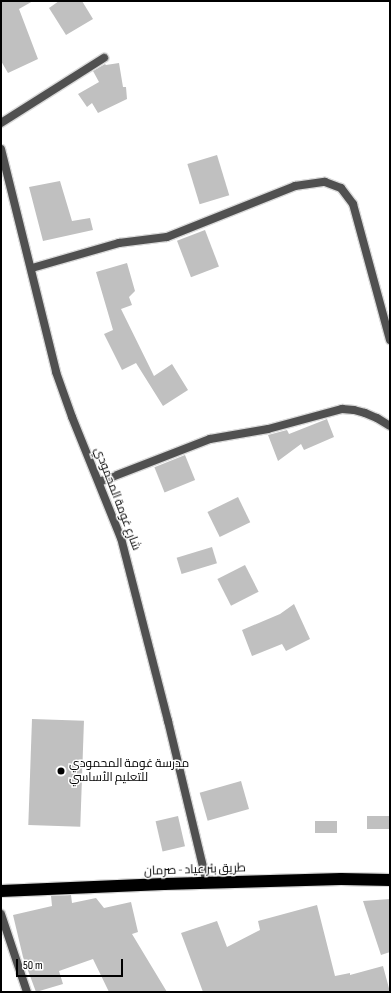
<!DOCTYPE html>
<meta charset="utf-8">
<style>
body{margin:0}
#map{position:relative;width:391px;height:993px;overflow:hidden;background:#fff;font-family:"Sofia Sans Condensed",Cairo,sans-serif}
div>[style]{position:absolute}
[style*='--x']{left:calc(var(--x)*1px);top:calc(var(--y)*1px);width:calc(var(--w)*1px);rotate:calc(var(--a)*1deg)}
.building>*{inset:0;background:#c0c0c0;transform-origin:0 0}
.roads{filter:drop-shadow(1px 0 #dbdbdb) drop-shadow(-1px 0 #dbdbdb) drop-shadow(0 1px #dbdbdb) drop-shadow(0 -1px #dbdbdb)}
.street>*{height:8px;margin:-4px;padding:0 4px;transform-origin:4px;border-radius:4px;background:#505050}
.highway>*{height:12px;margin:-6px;padding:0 6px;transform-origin:6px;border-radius:6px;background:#000}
.dots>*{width:11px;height:11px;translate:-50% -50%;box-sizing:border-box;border:2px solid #fff;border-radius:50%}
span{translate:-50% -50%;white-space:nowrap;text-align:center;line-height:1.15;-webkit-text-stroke:3px #fff;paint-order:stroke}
.street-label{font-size:12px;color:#000}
.poi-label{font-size:12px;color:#000}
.left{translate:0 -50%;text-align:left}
.frame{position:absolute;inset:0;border:2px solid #000;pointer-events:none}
.scale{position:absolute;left:16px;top:959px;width:107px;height:18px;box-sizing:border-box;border:2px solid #000;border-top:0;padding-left:5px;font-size:12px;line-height:14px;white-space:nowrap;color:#000;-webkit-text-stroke:3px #fff;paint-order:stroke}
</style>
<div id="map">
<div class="building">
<i style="clip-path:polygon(1px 1px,33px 1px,19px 9px,38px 59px,8px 73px,1px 61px)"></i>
<i style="clip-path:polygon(59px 1px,82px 1px,93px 19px,66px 35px,49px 8px)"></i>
<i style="clip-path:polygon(119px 63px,123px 87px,126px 87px,127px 99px,98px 113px,92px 103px,87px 107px,78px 94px,99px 82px,93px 71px,105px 64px,106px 65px)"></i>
<i style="left:217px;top:155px;width:42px;height:31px;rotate:73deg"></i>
<i style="clip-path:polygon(60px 181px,72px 221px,90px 218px,93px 230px,43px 241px,29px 187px)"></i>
<i style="left:205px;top:230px;width:39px;height:30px;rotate:69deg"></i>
<i style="clip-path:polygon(127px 263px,135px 291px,129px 297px,132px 305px,121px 309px,154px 376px,172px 364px,188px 390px,163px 406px,136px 363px,122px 370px,104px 334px,113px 330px,96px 272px)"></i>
<i style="clip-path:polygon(327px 419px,334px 437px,304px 450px,301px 444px,278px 461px,268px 435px,287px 430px,289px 434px)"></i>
<i style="left:185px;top:455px;width:27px;height:33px;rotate:68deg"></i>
<i style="left:238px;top:497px;width:28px;height:34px;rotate:64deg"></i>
<i style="left:212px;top:547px;width:17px;height:37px;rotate:73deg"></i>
<i style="left:245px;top:565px;width:30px;height:31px;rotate:63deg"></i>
<i style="clip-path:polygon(294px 604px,310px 639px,286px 651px,282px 644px,252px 656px,242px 630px,280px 614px)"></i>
<i style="left:32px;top:719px;width:52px;height:106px;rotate:2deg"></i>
<i style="left:241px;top:781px;width:29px;height:43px;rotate:74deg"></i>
<i style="left:178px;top:816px;width:31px;height:23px;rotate:77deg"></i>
<i style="left:390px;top:816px;width:13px;height:23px;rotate:90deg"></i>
<i style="left:315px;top:821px;width:22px;height:12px"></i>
<i style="clip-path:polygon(71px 895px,72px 903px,96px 898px,104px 908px,131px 902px,138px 932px,132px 934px,167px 992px,109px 992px,93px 959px,59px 971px,63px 984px,36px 992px,23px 957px,13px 915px,52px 906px,51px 896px)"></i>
<i style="clip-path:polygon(390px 899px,390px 952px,381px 955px,363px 901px)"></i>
<i style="clip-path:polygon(317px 905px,335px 976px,350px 973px,350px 975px,383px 966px,390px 992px,203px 992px,181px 933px,217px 921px,227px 947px,260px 930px,258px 921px)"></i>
</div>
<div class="roads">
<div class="street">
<i style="--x:1;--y:123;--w:122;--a:-32.3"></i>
<i style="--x:1;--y:149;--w:230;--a:76.1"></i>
<i style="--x:56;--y:372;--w:48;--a:70.4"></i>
<i style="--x:72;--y:417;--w:131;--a:68"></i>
<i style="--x:121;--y:538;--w:189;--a:75.6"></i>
<i style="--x:168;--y:721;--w:167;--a:76.5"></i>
<i style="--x:32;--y:268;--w:91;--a:-16"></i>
<i style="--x:119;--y:243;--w:48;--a:-7.1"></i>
<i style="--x:167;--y:237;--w:138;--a:-21.7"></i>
<i style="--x:295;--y:186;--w:30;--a:-8"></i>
<i style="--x:325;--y:182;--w:17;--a:21"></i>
<i style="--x:341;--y:188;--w:20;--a:53"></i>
<i style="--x:353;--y:204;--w:141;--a:74.8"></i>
<i style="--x:99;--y:482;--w:119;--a:-21.2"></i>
<i style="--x:210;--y:439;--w:59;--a:-9.8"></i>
<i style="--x:268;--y:429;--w:77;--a:-15.1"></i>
<i style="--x:342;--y:409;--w:12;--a:5"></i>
<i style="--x:354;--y:410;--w:11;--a:15"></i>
<i style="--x:365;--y:413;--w:13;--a:23"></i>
<i style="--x:377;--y:418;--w:15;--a:32"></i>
<i style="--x:1;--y:914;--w:82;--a:71.6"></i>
</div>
<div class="highway">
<i style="--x:1;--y:891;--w:163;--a:-2.5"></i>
<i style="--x:164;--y:884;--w:177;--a:-1.6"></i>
<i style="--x:341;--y:879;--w:49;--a:1.2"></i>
</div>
</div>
<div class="dots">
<i style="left:61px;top:771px;background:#000"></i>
</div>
<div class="street-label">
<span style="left:117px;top:499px;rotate:69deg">شارع غومة المحمودي</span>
<span style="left:195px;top:870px;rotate:-2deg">طريق بئر عياد - صرمان</span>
</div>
<div class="poi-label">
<span class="left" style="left:69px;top:771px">مدرسة غومة المحمودي<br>للتعليم الأساسي</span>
</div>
<div class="frame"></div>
<div class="scale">50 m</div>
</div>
